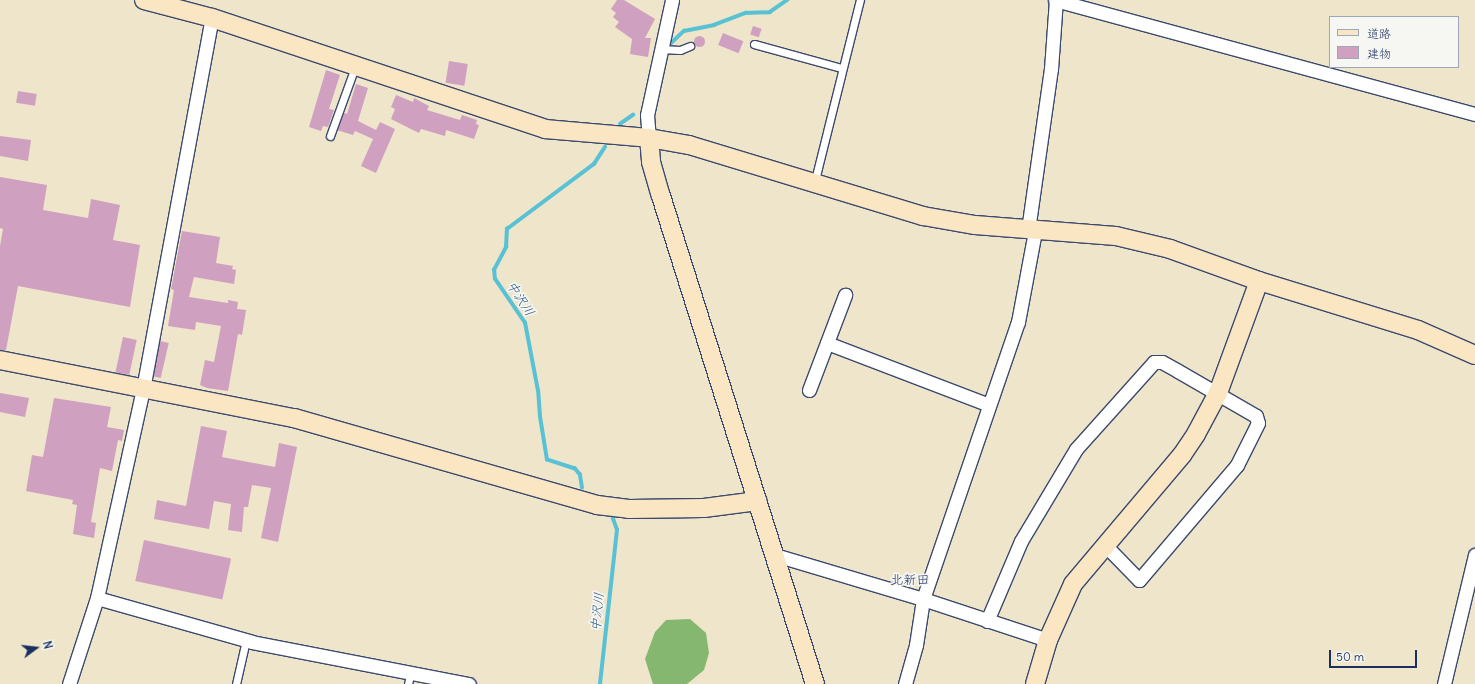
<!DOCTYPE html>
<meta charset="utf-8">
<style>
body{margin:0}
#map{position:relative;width:1475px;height:684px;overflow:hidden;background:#eee5cb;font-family:Delius,"Klee One",sans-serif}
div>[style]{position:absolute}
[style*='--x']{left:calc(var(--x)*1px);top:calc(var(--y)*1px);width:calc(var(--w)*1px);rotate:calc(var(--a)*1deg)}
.forest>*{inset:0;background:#86b770}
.stream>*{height:3.5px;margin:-1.75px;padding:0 1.75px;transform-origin:1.75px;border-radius:1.75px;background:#58c2d4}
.building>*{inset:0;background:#d0a0c0;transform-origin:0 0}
.round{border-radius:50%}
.roads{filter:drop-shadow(1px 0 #3b4a6e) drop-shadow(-1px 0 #3b4a6e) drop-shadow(0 1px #3b4a6e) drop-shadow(0 -1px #3b4a6e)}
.lane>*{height:7px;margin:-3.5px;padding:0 3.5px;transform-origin:3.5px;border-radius:3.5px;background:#fff}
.street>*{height:13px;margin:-6.5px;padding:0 6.5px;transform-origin:6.5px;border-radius:6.5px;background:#fff}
.secondary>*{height:18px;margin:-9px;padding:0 9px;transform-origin:9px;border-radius:9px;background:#fbe6c4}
span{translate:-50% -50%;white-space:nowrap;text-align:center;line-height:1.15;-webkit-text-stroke:3.5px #f6f6f2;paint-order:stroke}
.water-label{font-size:13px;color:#2d5b81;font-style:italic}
.neighbourhood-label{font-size:13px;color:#1b2f5e}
.legend{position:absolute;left:1329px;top:16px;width:130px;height:52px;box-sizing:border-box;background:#f6f6f2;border:1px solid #9ea6b7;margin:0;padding:5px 7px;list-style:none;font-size:12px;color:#1b2f5e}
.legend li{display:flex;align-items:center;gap:8px;height:20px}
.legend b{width:20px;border:1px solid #9ea6b7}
.north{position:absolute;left:16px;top:628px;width:40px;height:40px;-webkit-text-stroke:3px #f6f6f2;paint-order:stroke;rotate:75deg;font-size:11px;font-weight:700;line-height:16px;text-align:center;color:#1b2f5e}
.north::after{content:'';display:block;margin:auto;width:14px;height:18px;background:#1b2f5e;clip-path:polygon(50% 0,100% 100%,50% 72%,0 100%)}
.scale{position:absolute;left:1329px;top:650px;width:88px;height:18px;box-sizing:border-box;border:2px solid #1b2f5e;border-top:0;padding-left:5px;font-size:12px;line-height:14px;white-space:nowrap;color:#1b2f5e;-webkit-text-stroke:3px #f6f6f2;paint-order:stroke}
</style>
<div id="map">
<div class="forest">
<i style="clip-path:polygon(690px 619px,706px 633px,709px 653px,704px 670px,687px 684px,653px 684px,645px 659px,655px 632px,666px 620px)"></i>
</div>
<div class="stream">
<i style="--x:670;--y:44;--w:19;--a:-43"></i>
<i style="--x:684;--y:31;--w:31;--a:-11"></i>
<i style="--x:714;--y:25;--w:34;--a:-21"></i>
<i style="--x:746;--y:13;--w:24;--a:-2"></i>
<i style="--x:770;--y:12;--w:21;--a:-35"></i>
<i style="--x:620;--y:124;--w:16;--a:-35"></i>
<i style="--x:582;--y:488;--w:13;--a:-99"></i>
<i style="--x:580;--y:475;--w:8;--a:-130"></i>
<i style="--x:575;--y:469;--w:29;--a:-162"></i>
<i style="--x:547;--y:460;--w:44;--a:-99.2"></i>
<i style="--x:540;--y:417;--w:26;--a:-94"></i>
<i style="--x:538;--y:391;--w:69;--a:-100.8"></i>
<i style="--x:525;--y:323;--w:53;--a:-124.3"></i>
<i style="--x:495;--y:279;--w:9;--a:-96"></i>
<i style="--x:494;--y:270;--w:26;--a:-62"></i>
<i style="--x:506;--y:247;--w:18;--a:-87"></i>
<i style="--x:507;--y:229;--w:109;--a:-36.8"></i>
<i style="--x:594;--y:164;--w:20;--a:-57"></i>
<i style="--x:600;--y:684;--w:155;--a:-83.7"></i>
<i style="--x:617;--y:530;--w:12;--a:-110"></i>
</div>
<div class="building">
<i style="clip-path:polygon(617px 0,624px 0,655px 19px,645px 38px,651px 38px,648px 57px,630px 54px,632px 39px,615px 27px,619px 22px,613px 17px,616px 13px,611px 9px)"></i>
<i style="left:753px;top:26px;width:9px;height:9px;rotate:18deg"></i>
<i style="left:723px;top:33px;width:22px;height:13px;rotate:22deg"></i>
<i class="round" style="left:693.5px;top:35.5px;width:11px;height:11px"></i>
<i style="left:449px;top:61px;width:19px;height:22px;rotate:9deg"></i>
<i style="clip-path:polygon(326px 70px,340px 75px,329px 109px,334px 110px,328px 127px,323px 126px,321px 131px,309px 127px)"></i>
<i style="clip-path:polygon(356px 84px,368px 88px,358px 121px,376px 130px,380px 122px,395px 129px,376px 173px,361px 166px,373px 139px,355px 131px,353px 135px,337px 130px,344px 113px,347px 114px)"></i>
<i style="left:18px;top:91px;width:19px;height:12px;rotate:9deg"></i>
<i style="clip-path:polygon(396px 95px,413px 102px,414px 98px,429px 106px,427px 110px,460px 120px,462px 115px,477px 120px,476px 124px,479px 125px,474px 139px,446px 130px,445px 136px,421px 129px,419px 133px,391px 119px,395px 109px,391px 107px)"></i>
<i style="clip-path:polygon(0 136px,31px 140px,28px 161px,0 156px)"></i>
<i style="clip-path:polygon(0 177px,47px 185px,43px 210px,88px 218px,91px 199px,120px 205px,113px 240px,140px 245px,130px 307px,18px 286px,6px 350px,0 350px,0 246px,3px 229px,0 228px)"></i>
<i style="clip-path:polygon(182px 231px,220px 237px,216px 263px,233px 266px,232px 269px,236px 270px,234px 284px,194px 277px,189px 297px,228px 303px,228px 300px,238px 302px,237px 309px,246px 310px,242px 335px,238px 334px,228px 391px,207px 388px,200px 385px,205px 360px,214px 362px,221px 326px,196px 322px,195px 330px,168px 326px,174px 290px,171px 289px)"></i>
<i style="left:123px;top:337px;width:14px;height:36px;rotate:12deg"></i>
<i style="left:160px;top:341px;width:9px;height:36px;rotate:13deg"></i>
<i style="clip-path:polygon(0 393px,29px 398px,25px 417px,0 412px)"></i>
<i style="clip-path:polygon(54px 398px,111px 407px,107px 427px,124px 430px,122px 441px,118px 440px,112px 471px,100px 468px,91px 522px,96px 523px,94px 538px,73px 534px,77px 505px,72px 504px,73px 500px,26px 491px,32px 455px,43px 457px)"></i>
<i style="clip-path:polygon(201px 426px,227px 431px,222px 457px,275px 467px,279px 443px,297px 447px,278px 542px,261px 538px,271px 488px,252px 485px,248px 507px,244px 507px,242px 532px,228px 530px,231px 504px,214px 501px,209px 529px,154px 519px,157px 500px,186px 506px)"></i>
<i style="left:144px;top:540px;width:89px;height:42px;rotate:12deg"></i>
</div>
<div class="roads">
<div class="lane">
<i style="--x:754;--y:44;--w:91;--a:15.3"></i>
<i style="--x:661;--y:49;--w:19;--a:3"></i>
<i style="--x:680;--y:50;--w:11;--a:-22"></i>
<i style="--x:330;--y:136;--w:73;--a:-70.1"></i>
<i style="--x:814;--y:184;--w:190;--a:-76"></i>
<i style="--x:236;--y:684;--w:45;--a:-77.2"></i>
<i style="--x:408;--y:684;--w:13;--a:-77"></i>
</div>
<div class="street">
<i style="--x:1055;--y:0;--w:435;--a:15.2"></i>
<i style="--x:649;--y:138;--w:23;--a:-95"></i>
<i style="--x:647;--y:115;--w:118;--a:-77.7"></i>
<i style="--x:1028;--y:230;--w:163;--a:-81.9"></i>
<i style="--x:1051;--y:69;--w:69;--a:-85.9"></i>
<i style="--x:827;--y:343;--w:173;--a:20.9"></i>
<i style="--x:809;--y:390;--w:102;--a:-69.2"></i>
<i style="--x:775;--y:555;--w:154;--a:16.6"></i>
<i style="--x:923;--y:599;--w:132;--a:18.2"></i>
<i style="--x:97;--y:598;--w:161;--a:15.8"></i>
<i style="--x:252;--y:642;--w:221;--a:11"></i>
<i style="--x:987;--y:621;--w:87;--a:-67"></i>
<i style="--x:1021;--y:541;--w:107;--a:-59.1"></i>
<i style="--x:1076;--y:449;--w:117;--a:-48.1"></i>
<i style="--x:1154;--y:362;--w:8;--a:0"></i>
<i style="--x:1162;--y:362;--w:18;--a:29"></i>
<i style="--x:1178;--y:371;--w:90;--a:30"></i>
<i style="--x:1256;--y:416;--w:7;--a:74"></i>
<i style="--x:1258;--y:423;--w:47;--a:116.6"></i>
<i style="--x:1237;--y:465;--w:151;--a:130.4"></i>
<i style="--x:1139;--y:580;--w:49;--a:-134.2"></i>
<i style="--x:69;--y:684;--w:90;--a:-72"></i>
<i style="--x:97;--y:598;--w:214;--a:-77.6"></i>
<i style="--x:143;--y:389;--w:377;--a:-79.5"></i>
<i style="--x:905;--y:684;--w:41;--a:-74.2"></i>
<i style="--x:916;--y:645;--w:47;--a:-81.3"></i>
<i style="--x:923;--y:599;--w:293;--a:-71.1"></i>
<i style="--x:1018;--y:322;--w:93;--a:-79.4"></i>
<i style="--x:1444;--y:684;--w:133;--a:-76.5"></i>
</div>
<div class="secondary">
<i style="--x:144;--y:0;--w:70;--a:14.8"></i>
<i style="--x:212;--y:18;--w:351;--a:18.4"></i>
<i style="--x:545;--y:129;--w:104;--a:4.9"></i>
<i style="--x:649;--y:138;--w:41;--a:9.9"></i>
<i style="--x:689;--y:145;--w:245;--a:16.9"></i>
<i style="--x:923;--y:216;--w:53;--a:9.8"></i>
<i style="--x:975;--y:225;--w:141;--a:4.5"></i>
<i style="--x:1116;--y:236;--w:56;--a:13.5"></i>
<i style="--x:1170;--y:249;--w:95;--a:19.8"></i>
<i style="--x:1259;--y:281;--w:166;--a:17.1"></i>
<i style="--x:1418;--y:330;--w:62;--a:23.7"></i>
<i style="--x:649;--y:138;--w:24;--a:85"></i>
<i style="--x:651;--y:162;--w:35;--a:74"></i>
<i style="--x:661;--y:196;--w:512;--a:72.49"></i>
<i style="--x:0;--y:360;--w:300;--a:11.2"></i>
<i style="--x:294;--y:418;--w:315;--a:16"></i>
<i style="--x:597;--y:505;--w:32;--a:7"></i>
<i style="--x:629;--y:509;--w:75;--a:-0.8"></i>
<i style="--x:704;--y:508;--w:54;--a:-7.4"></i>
<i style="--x:1035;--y:684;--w:46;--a:-73.5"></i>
<i style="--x:1048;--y:640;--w:61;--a:-65.9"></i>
<i style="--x:1073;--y:584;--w:169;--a:-49.8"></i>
<i style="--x:1182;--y:455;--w:25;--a:-56"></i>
<i style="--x:1196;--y:434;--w:47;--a:-61.8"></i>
<i style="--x:1218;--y:393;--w:119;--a:-69.9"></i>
</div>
</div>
<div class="water-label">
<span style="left:520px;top:299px;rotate:57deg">中沢川</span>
<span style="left:598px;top:612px;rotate:-84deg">中沢川</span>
</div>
<div class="neighbourhood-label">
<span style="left:910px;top:580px">北新田</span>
</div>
<ul class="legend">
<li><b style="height:5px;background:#fbe6c4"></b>道路</li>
<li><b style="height:11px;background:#d0a0c0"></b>建物</li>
</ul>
<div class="north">N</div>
<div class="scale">50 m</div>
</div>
